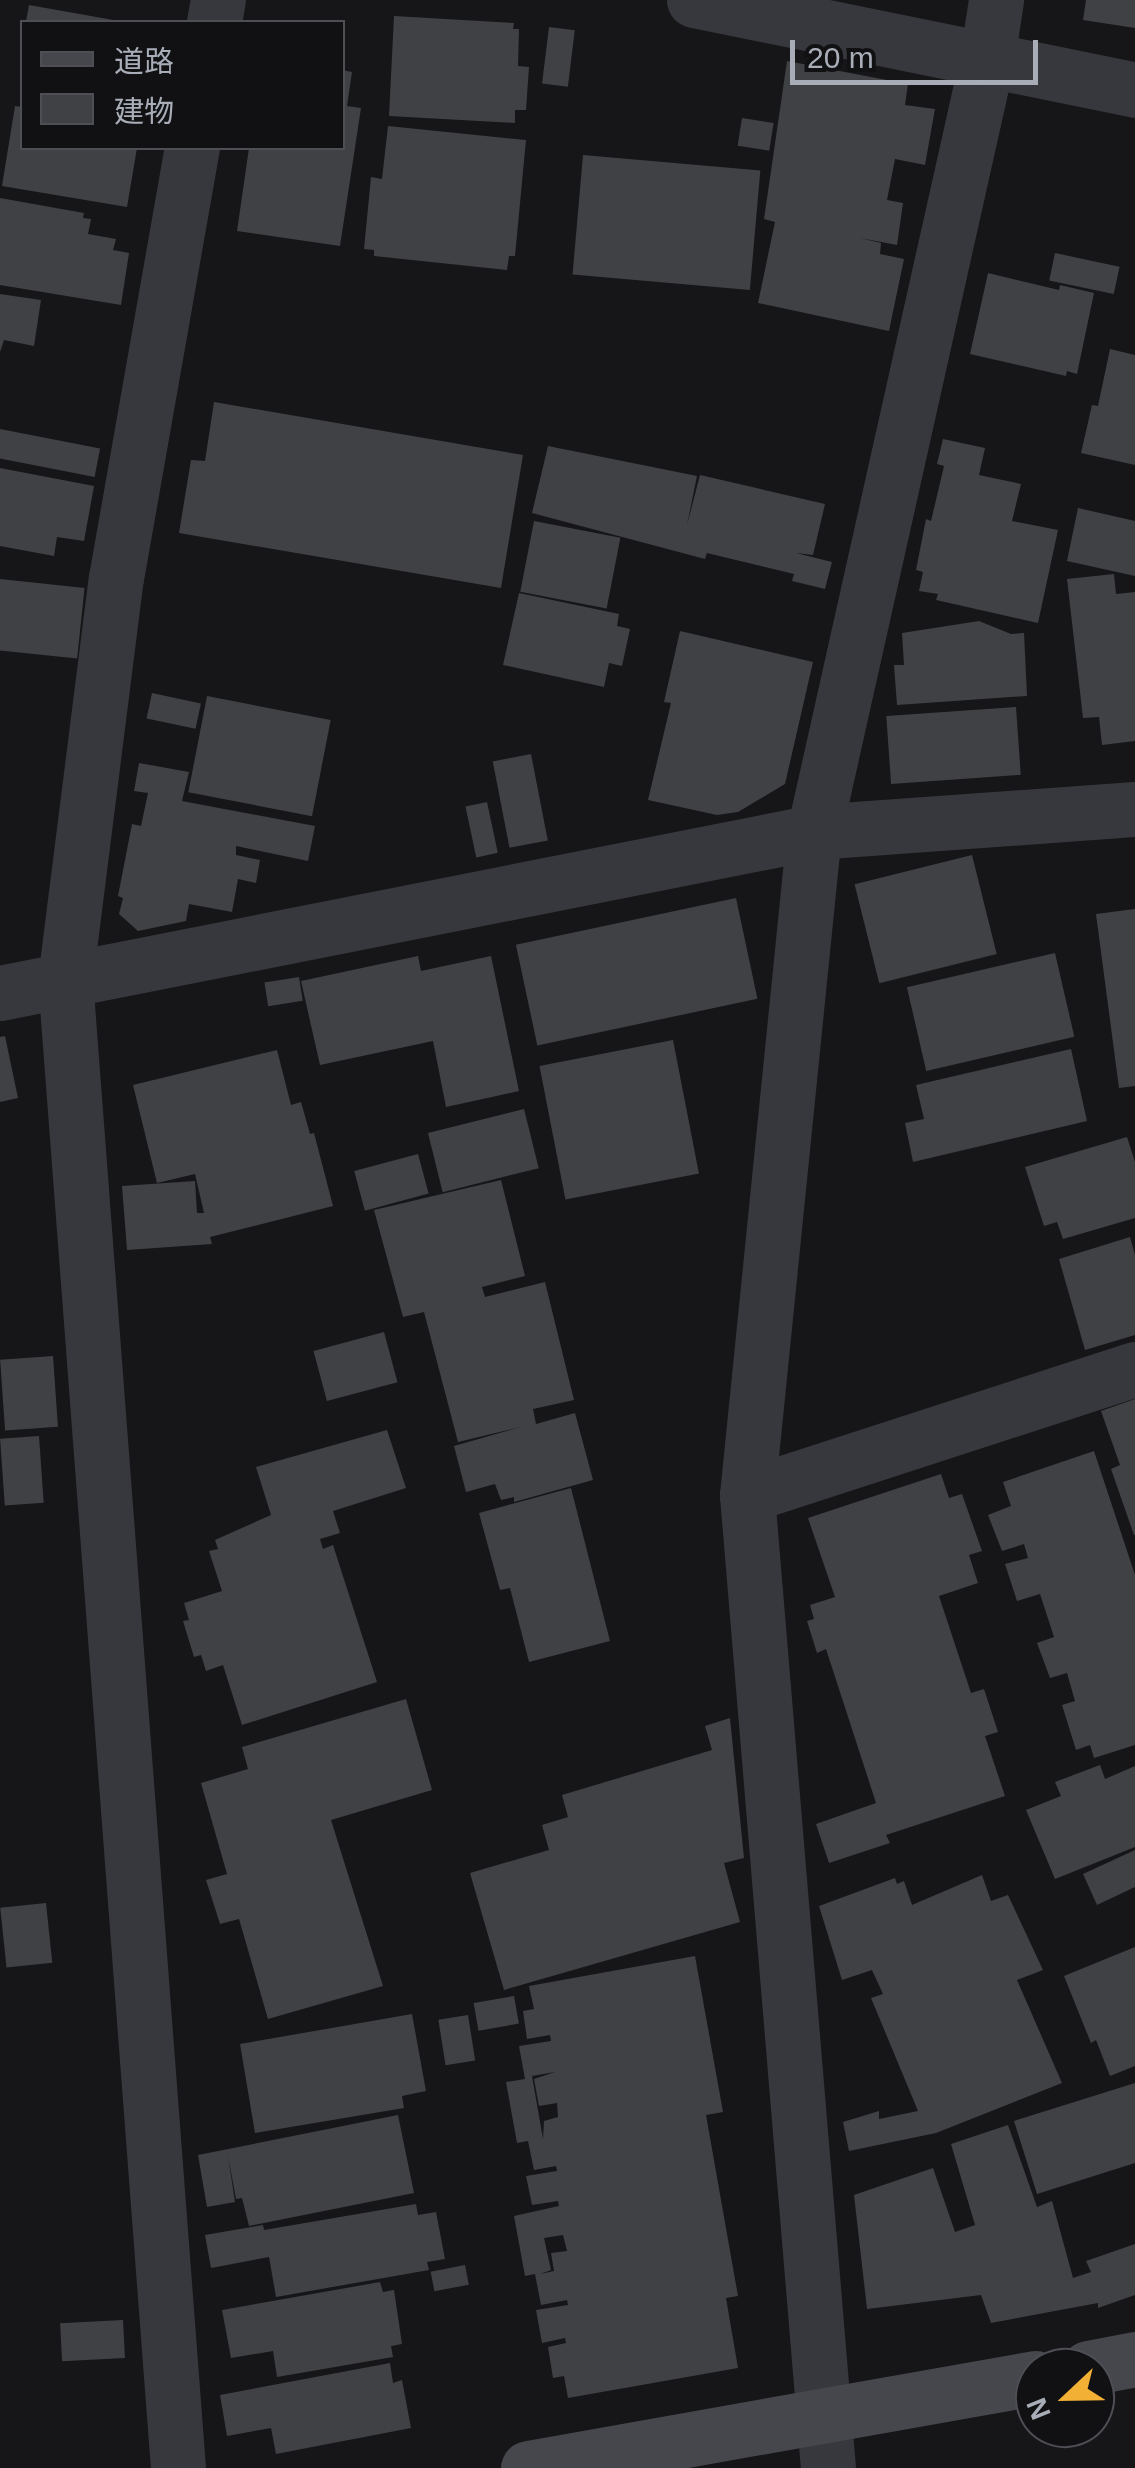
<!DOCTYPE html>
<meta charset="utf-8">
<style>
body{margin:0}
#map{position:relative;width:1135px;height:2468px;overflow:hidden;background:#161618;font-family:Helvetica,"Noto Sans JP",sans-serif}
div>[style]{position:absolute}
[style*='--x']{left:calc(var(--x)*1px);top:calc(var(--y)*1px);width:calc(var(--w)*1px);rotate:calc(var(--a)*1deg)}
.building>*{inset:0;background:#404145;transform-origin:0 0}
.street>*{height:55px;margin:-27.5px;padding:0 27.5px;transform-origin:27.5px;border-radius:27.5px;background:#37383d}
.secondary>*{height:55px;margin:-27.5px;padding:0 27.5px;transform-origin:27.5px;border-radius:27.5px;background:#45474d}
span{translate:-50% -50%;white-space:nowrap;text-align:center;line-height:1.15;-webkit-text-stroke:8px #111113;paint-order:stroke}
.legend{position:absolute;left:20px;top:20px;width:325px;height:130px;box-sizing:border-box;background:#111113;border:2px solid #4d4f55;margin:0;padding:12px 18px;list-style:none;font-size:30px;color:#a8adb8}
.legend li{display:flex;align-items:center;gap:20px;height:50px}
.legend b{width:50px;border:2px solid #4d4f55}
.north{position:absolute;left:1015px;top:2348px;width:100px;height:100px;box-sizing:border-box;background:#111113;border:2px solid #4d4f55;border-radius:50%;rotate:248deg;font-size:28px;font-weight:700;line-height:40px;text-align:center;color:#a8adb8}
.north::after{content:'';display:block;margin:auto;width:35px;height:45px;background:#f2b134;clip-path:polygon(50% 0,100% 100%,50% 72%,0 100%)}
.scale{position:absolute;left:790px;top:40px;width:248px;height:45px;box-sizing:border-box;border:5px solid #a8adb8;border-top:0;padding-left:12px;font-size:30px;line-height:35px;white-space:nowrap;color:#a8adb8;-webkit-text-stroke:8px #111113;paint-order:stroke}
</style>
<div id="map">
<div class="building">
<i style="clip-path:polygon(1086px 0,1135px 0,1135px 28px,1083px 20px)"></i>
<i style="clip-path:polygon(29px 5px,119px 21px,118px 22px,26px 22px)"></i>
<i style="clip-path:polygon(394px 16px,514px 23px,513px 29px,519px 29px,518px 66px,529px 67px,526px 110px,515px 110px,515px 123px,389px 116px)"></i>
<i style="left:549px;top:27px;width:26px;height:57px;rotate:7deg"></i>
<i style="clip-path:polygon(787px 61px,908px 84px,905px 105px,935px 109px,925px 165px,895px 159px,887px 200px,903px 203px,897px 245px,860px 238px,881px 243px,880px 254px,904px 259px,889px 331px,758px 303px,775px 222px,764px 219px)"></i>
<i style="clip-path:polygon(342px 70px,352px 72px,347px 106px,361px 108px,340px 246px,237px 231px,249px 148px,342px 148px)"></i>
<i style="clip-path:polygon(15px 106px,22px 107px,22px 148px,137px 148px,127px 207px,2px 186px)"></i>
<i style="left:742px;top:118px;width:32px;height:28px;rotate:9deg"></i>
<i style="clip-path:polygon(388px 126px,526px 140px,515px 256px,509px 256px,507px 270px,374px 256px,374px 250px,364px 249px,371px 177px,382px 179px)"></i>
<i style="left:583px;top:155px;width:178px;height:120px;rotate:5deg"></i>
<i style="clip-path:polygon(0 198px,84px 213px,83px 218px,91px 219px,88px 234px,116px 239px,113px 250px,129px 253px,121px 305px,0 285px)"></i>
<i style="left:1055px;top:253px;width:66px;height:28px;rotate:12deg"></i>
<i style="clip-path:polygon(988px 273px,1059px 290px,1060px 285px,1094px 293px,1077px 374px,1067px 371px,1066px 376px,970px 354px)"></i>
<i style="clip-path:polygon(0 294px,41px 300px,34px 346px,4px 340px,0 352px)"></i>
<i style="clip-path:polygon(1110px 349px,1135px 355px,1135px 465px,1081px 453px,1092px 405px,1098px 406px)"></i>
<i style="clip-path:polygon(214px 402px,523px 455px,501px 588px,179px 533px,191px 460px,205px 461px)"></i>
<i style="left:0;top:429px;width:102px;height:29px;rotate:11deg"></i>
<i style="clip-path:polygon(943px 439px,985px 448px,979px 475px,1021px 484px,1012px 521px,1058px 530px,1038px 623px,936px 600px,938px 594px,919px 591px,923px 572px,916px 570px,926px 519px,931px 521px,944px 466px,937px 464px)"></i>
<i style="clip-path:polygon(548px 446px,697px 476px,687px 525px,700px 475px,825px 504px,813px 555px,796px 553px,832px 562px,825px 589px,792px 581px,794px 574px,707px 553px,705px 559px,532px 513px)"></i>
<i style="clip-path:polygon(0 468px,94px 486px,84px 541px,57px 537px,54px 556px,0 546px)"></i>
<i style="clip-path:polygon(1078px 508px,1135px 521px,1135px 576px,1067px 561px)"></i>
<i style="left:534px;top:521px;width:88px;height:72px;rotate:11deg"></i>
<i style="clip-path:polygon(1114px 574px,1116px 594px,1135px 592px,1135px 741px,1102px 745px,1099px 717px,1083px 718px,1067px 579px)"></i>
<i style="left:0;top:579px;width:85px;height:71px;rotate:6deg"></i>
<i style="clip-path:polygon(519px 593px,619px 614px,617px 626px,630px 629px,622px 666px,609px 663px,604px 687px,503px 665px)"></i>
<i style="clip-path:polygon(979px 621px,1011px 634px,1024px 633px,1027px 696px,897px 705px,894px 665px,904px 665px,902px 633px)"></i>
<i style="clip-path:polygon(680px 631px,813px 662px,785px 784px,738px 812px,717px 815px,648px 800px,671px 703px,664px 702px)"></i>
<i style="left:152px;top:693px;width:50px;height:26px;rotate:12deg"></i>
<i style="left:207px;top:696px;width:126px;height:98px;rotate:11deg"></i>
<i style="left:1016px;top:707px;width:68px;height:130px;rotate:86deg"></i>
<i style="left:531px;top:754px;width:88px;height:39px;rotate:79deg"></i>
<i style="clip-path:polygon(139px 763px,189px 772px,182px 801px,315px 826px,308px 861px,236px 846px,236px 855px,260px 860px,256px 883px,238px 879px,232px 912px,189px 904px,186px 921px,138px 931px,119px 914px,123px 898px,118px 896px,132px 824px,141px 826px,148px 793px,134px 791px)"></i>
<i style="left:487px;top:802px;width:52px;height:22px;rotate:78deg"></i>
<i style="left:972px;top:855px;width:102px;height:121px;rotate:76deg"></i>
<i style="left:736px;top:898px;width:103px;height:225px;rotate:78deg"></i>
<i style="clip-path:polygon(1135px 909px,1135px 1086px,1119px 1088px,1096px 914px)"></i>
<i style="left:1055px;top:953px;width:86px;height:152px;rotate:77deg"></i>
<i style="clip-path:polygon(418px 956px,421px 971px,491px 956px,519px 1091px,446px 1107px,433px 1041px,320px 1065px,301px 981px)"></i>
<i style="left:299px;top:977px;width:24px;height:35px;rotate:81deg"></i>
<i style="clip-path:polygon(5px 1036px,18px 1098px,0 1102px,0 1037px)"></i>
<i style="left:673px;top:1040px;width:136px;height:136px;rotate:79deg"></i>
<i style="clip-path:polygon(1071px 1049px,1087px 1121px,913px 1162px,905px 1123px,924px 1119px,916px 1085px)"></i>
<i style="clip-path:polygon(277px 1050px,291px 1105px,301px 1102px,310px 1134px,314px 1133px,333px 1206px,210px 1237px,212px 1244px,127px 1250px,122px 1186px,195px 1181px,197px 1213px,204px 1213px,195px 1174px,157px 1183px,133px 1085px)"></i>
<i style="left:524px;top:1109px;width:61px;height:99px;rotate:76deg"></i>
<i style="clip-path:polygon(1127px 1137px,1135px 1162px,1135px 1218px,1063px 1239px,1057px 1222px,1044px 1226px,1025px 1167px)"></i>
<i style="left:418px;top:1154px;width:41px;height:66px;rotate:75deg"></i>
<i style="clip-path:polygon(501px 1180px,525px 1276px,482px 1287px,485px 1297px,545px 1282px,574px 1400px,533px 1409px,536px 1424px,575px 1413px,593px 1480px,514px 1502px,514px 1497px,501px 1500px,495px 1484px,466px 1492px,454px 1446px,524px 1426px,458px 1442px,424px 1312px,403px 1317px,374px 1210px)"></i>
<i style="clip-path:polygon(1130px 1237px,1135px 1255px,1135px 1335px,1085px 1350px,1059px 1259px)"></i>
<i style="left:384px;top:1332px;width:52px;height:73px;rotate:75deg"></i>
<i style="left:53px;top:1356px;width:71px;height:53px;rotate:86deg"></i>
<i style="clip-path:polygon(1135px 1399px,1135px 1535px,1134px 1535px,1111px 1469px,1120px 1465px,1101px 1411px)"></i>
<i style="clip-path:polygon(387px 1430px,406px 1488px,333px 1511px,340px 1533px,320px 1539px,323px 1549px,333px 1545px,377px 1682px,242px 1725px,223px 1665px,206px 1671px,201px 1655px,194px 1657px,183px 1621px,189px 1620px,184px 1603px,222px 1591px,209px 1551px,218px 1549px,215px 1540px,271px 1515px,256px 1467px)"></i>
<i style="left:39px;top:1436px;width:67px;height:39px;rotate:86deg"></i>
<i style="clip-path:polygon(1094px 1451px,1135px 1575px,1135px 1745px,1094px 1758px,1090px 1745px,1076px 1750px,1062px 1705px,1075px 1701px,1067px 1673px,1050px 1678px,1037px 1643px,1054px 1637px,1040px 1594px,1017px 1601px,1005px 1564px,1028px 1558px,1024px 1544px,1002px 1551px,988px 1515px,1011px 1506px,1003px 1482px)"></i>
<i style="clip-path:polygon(941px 1474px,949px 1498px,962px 1494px,982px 1551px,969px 1555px,978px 1583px,939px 1596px,971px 1693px,984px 1689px,998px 1732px,985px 1736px,1005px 1796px,886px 1835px,890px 1843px,829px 1863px,816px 1824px,876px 1803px,826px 1649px,817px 1653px,807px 1621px,814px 1619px,810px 1605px,835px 1597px,808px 1518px)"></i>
<i style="clip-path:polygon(571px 1488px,610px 1641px,529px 1662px,510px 1588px,500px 1590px,479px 1513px)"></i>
<i style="clip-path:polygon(406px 1699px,432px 1790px,331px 1820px,383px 1986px,268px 2019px,239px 1919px,220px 1924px,206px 1880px,227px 1874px,201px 1783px,248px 1769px,242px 1747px)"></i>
<i style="clip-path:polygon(730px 1718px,744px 1858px,724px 1863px,740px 1922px,504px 1990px,470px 1873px,549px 1850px,542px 1825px,568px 1817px,562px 1795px,712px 1750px,705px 1726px)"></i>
<i style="clip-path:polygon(1100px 1765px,1105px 1779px,1135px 1766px,1135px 1847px,1055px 1879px,1026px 1810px,1061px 1796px,1055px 1782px)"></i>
<i style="clip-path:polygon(1135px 1850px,1135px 1887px,1097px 1905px,1083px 1874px)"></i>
<i style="clip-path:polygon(982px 1875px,991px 1901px,1008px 1895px,1043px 1970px,1017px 1980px,1062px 2083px,936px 2133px,849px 2151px,843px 2122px,879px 2111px,879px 2119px,918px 2111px,871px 1998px,883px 1994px,872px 1970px,842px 1980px,819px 1906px,895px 1878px,897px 1884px,904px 1881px,912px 1905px)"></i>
<i style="left:46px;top:1903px;width:60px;height:46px;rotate:84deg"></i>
<i style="clip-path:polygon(1135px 1947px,1135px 2066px,1110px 2076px,1096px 2040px,1091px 2043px,1064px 1976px)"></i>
<i style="clip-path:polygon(evenodd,695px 1956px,723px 2112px,706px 2115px,738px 2296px,726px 2298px,738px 2368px,568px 2398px,564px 2376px,553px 2378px,548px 2347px,566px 2343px,565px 2338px,542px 2343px,536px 2310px,568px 2305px,567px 2300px,541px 2305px,535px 2274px,525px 2276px,514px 2216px,559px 2206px,558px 2201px,532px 2205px,526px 2176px,557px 2171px,556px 2166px,534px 2170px,528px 2141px,517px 2143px,506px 2082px,525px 2079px,519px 2046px,551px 2041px,550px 2035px,527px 2039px,523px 2011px,534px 2009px,529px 1986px,695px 1956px,555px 2072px,534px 2079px,539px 2106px,557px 2103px,558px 2117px,544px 2121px,543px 2139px,532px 2076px,555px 2072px,695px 1956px,563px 2235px,567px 2251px,551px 2253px,554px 2271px,540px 2274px,551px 2270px,544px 2238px,563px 2235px)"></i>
<i style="left:514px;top:1996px;width:28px;height:41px;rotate:80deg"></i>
<i style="clip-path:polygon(412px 2014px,426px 2091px,402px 2096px,404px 2108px,255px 2133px,240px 2044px)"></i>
<i style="left:468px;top:2015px;width:46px;height:30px;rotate:81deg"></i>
<i style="clip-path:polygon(1135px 2083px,1135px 2163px,1037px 2194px,1014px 2121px)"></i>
<i style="clip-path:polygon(398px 2115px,414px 2193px,249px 2226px,242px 2198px,236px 2199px,228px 2156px,235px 2202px,207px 2207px,198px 2155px)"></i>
<i style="clip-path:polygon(1008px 2125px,1037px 2207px,1052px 2201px,1073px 2278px,1091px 2272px,1086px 2261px,1135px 2244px,1135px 2295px,1098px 2308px,1098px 2303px,991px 2323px,981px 2295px,867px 2309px,854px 2195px,933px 2168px,955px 2232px,975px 2225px,951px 2144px)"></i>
<i style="clip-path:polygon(416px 2204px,418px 2215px,436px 2212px,445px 2259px,427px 2262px,429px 2270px,276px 2297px,269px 2257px,211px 2268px,205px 2235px,263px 2225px,264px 2230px)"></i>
<i style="left:465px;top:2265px;width:20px;height:35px;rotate:79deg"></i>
<i style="clip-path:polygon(380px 2282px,383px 2292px,394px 2290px,402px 2344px,391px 2346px,393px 2357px,277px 2377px,273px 2351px,231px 2358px,222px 2310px)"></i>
<i style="left:123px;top:2320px;width:38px;height:63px;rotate:87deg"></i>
<i style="clip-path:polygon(390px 2363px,393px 2383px,402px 2380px,411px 2428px,276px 2454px,271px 2428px,227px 2436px,220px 2395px)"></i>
</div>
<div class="street">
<i style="--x:694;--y:0;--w:450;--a:11.5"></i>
<i style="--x:214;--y:22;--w:22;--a:-80"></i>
<i style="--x:0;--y:993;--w:830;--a:-11.19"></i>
<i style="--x:814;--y:832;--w:322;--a:-4.1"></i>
<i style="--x:747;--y:1495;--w:408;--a:-18"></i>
<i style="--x:178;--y:2468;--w:1492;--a:-94.34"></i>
<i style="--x:65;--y:980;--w:405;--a:-82.8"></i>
<i style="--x:116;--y:578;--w:437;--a:-80"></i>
<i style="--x:828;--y:2468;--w:976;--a:-94.76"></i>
<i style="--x:747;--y:1495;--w:666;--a:-84.23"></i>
<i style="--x:814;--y:832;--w:792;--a:-77.38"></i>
<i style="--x:987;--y:59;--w:60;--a:-81.3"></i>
</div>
<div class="secondary">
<i style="--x:1088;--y:2368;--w:48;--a:-10.8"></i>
<i style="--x:528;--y:2468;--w:515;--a:-10.07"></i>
</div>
<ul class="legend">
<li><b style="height:12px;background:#45474d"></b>道路</li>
<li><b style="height:28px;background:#404145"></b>建物</li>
</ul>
<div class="north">N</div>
<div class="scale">20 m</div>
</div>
